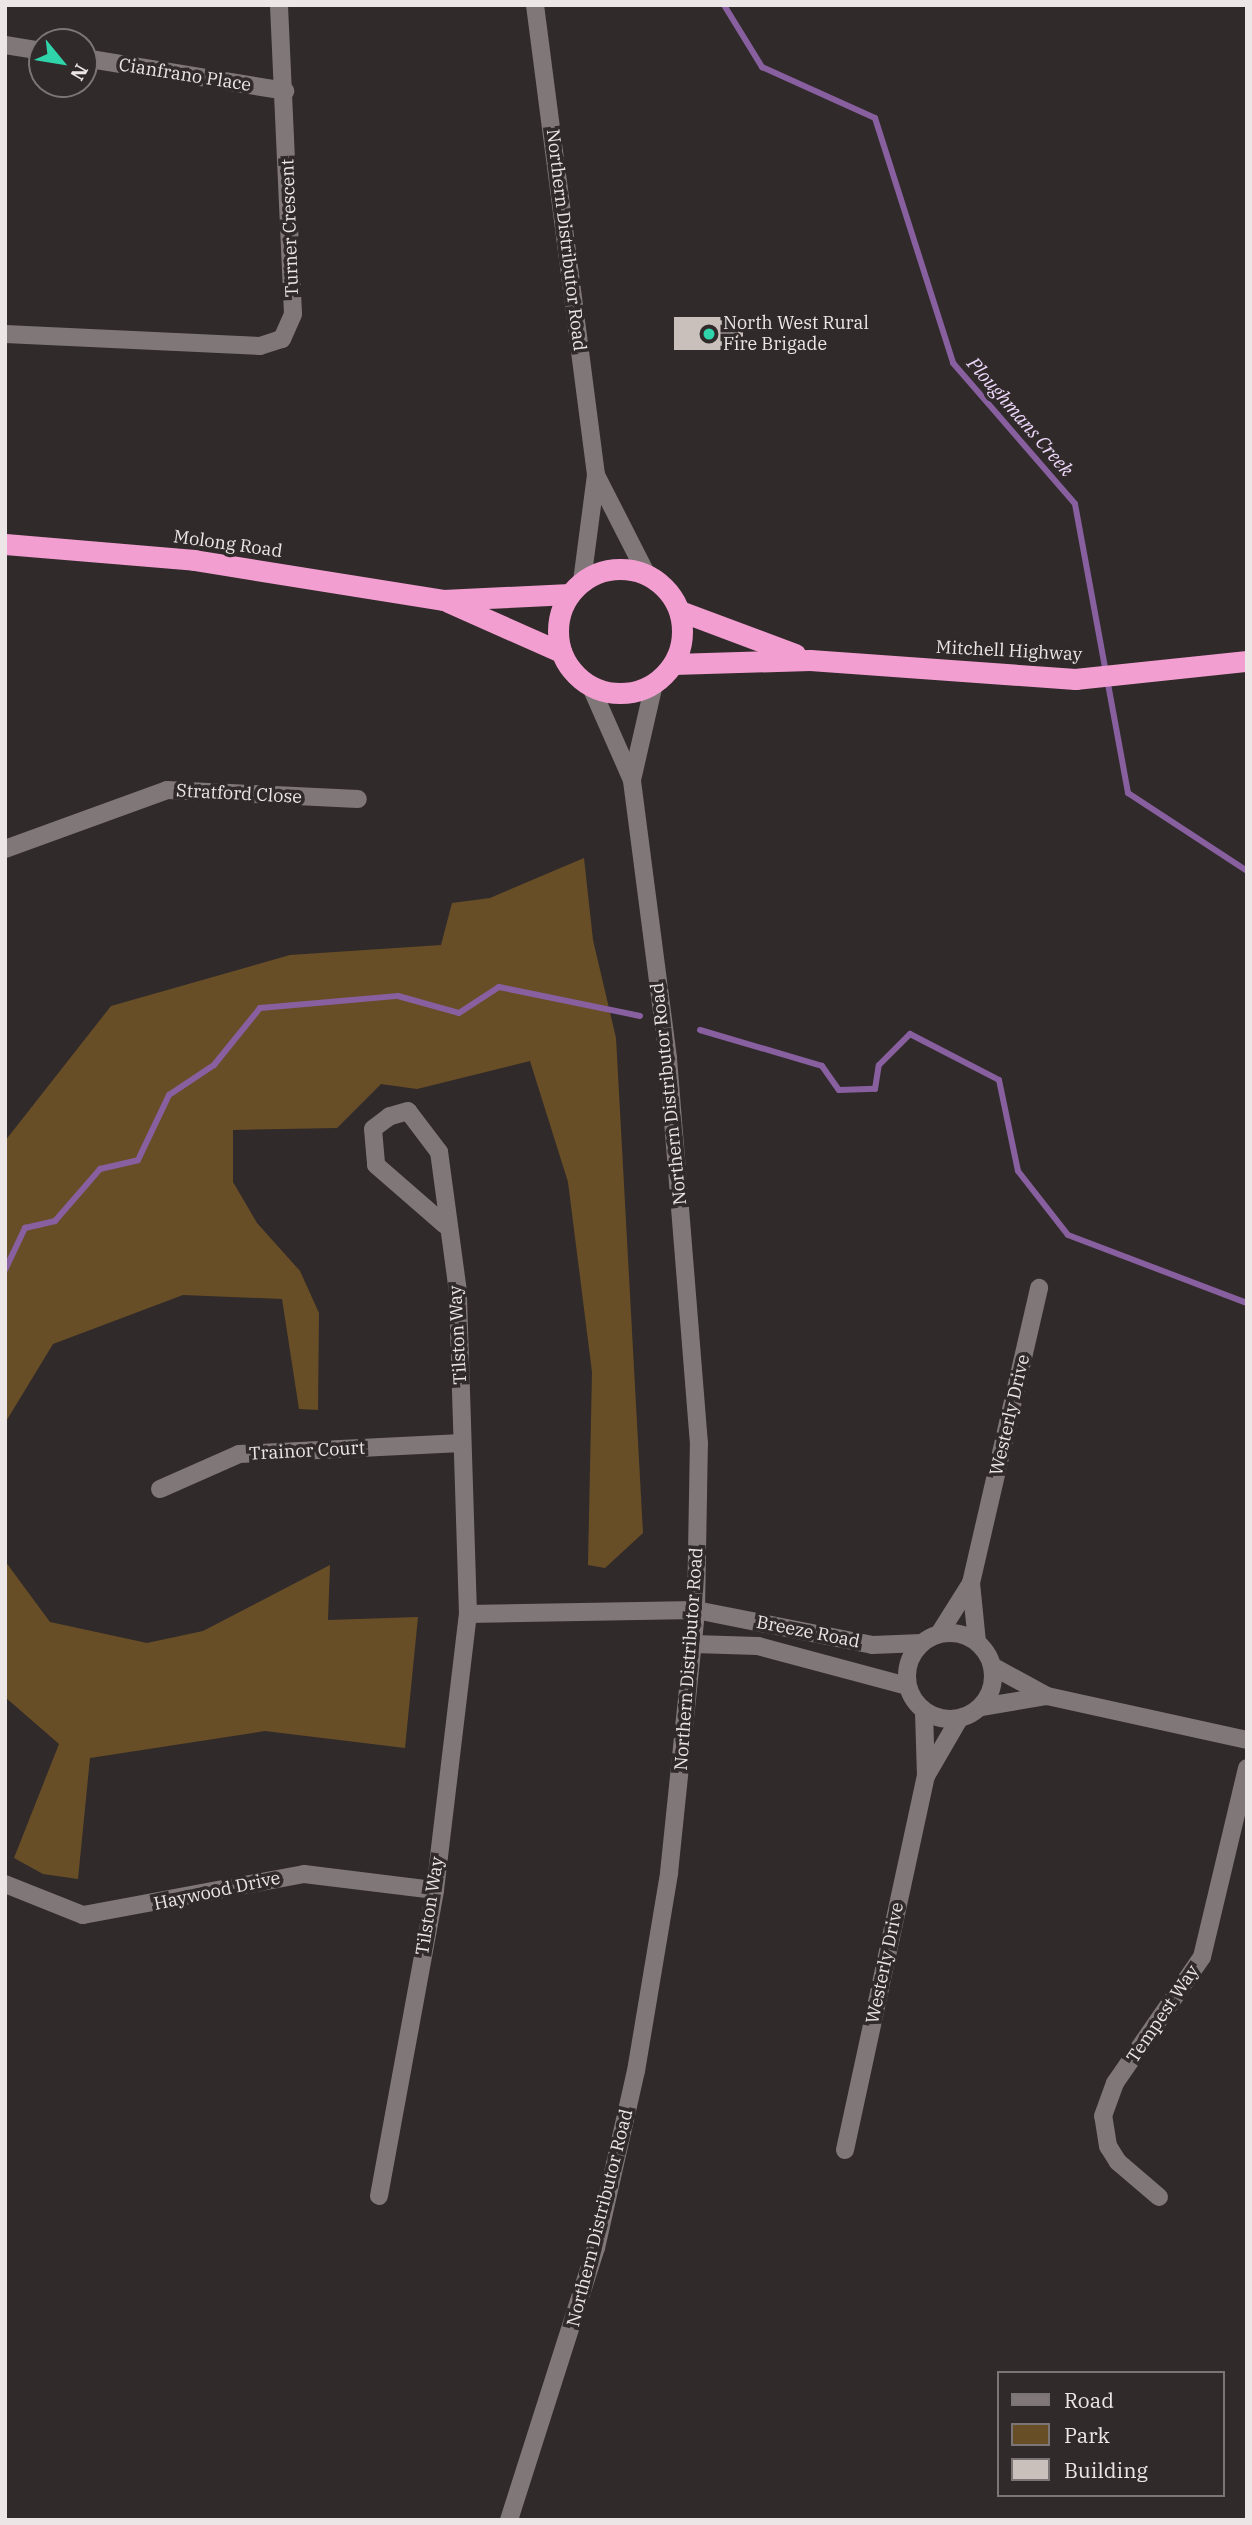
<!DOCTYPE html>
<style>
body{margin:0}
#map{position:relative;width:1252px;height:2525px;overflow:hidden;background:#312a2a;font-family:"IBM Plex Serif",serif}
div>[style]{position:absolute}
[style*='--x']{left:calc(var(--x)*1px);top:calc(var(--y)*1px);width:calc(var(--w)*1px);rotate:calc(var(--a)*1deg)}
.green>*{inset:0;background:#684e26}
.stream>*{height:6px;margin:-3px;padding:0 3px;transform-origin:3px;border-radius:3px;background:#885f9f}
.building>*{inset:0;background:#c9c0bc;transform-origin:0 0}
.street>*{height:18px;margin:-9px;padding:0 9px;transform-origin:9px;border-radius:9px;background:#807778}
.street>.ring{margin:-9px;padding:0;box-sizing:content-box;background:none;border:18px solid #807778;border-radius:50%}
.secondary>*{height:18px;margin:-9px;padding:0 9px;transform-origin:9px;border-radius:9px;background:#807778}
.highway>*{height:21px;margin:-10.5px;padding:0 10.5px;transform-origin:10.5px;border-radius:10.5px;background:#f39ed1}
.highway>.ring{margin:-10.5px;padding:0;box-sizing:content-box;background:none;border:21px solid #f39ed1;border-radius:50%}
.dots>*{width:19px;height:19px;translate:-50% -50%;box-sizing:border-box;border:4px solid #312a2a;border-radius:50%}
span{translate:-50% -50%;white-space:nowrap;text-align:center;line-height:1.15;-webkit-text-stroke:7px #312a2a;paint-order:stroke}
.street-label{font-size:18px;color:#ece6e7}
.poi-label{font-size:18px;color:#ece6e7}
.left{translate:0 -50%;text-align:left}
.water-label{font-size:19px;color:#efd9fd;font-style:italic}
.frame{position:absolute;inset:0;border:7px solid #ece6e7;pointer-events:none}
.legend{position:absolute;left:997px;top:2371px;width:228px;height:126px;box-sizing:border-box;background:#312a2a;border:2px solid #7c7576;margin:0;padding:9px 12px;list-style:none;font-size:21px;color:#ece6e7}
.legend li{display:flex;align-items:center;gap:14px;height:35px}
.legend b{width:35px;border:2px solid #7c7576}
.north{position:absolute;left:28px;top:28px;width:70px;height:70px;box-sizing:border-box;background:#312a2a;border:2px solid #7c7576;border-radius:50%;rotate:120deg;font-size:19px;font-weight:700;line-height:28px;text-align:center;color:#ece6e7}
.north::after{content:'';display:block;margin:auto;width:24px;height:32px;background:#30d4aa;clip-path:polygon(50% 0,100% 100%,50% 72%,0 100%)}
</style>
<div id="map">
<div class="green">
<i style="clip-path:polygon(584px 858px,593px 940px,616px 1038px,643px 1533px,605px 1568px,588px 1565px,592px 1372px,568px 1182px,530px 1061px,417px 1089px,381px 1084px,337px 1128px,233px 1130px,233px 1182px,257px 1223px,300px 1271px,319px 1313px,318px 1410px,299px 1409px,282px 1299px,183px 1295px,53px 1344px,5px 1423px,5px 1141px,111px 1006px,290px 955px,441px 945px,452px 903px,490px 898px)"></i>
<i style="clip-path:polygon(5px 1561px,50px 1622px,147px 1643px,203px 1631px,330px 1565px,328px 1620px,418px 1617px,405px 1748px,265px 1731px,90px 1758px,78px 1879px,43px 1874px,14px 1858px,59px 1744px,5px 1697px)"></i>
</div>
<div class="stream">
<i style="--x:724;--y:5;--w:73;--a:58.5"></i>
<i style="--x:762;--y:67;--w:124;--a:24.3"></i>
<i style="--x:875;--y:118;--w:257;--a:72.3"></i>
<i style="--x:953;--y:363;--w:186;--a:49.1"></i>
<i style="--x:1075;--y:504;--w:294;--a:79.6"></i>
<i style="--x:1128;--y:793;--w:142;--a:33.2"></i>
<i style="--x:700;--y:1030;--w:127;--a:16.4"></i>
<i style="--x:822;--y:1066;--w:29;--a:55"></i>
<i style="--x:839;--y:1090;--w:36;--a:-2"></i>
<i style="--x:875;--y:1089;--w:24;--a:-81"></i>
<i style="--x:879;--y:1065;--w:44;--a:-45"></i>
<i style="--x:910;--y:1034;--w:100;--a:27.3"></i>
<i style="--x:999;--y:1080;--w:93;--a:78.2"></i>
<i style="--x:1018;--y:1171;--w:81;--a:52"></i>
<i style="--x:1068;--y:1235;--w:191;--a:20.8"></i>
<i style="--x:5;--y:1270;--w:47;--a:-64.5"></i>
<i style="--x:25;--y:1228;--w:31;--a:-13"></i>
<i style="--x:55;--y:1221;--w:69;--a:-49.1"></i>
<i style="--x:100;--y:1169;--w:39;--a:-13"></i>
<i style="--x:138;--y:1160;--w:72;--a:-64.5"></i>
<i style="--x:169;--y:1095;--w:54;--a:-33.7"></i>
<i style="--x:214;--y:1065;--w:73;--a:-51.1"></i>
<i style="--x:260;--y:1008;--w:139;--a:-5"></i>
<i style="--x:398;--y:996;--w:63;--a:15.6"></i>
<i style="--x:459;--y:1013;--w:48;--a:-33"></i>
<i style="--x:499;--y:987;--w:144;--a:11.6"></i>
</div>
<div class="building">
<i style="left:743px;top:317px;width:33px;height:69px;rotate:90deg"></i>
</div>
<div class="street">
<i style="--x:5;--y:45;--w:37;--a:9"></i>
<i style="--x:84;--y:58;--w:204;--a:9.3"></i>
<i style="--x:5;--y:334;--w:255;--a:2.7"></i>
<i style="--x:260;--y:346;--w:23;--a:-18"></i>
<i style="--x:282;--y:339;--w:27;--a:-66"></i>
<i style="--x:293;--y:314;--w:309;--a:-92.6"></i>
<i style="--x:5;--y:849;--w:172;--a:-20"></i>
<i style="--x:167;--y:790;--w:191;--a:2.7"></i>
<i style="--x:160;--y:1489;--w:86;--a:-23.9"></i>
<i style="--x:239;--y:1454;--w:223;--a:-2.8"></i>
<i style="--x:971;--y:1583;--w:59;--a:84.2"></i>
<i style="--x:468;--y:1614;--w:228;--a:-1"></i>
<i style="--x:696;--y:1610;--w:179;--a:11.2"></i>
<i style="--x:872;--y:1645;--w:50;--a:-2.3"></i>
<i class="ring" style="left:907px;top:1633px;width:68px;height:68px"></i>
<i style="--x:939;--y:1634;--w:60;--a:-57.9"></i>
<i style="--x:971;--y:1583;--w:303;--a:-77"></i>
<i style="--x:694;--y:1644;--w:64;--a:1.8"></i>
<i style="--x:758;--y:1646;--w:154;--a:15"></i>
<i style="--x:992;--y:1666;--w:63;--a:28.6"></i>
<i style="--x:1047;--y:1696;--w:205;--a:12.4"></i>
<i style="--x:981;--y:1707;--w:67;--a:-9.5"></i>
<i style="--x:926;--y:1776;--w:66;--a:-59.9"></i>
<i style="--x:5;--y:1884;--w:84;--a:21.7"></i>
<i style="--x:83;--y:1915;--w:225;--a:-10.5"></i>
<i style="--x:304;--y:1874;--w:132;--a:7"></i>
<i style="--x:845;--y:2150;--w:383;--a:-77.8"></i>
<i style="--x:926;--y:1776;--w:65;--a:-91.8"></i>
<i style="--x:379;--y:2196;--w:311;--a:-79.6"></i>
<i style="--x:435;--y:1890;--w:278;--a:-83.2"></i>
<i style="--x:468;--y:1614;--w:322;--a:-91.8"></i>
<i style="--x:458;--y:1292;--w:141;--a:-97.7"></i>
<i style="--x:439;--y:1152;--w:51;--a:-127.1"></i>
<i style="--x:408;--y:1111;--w:19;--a:164"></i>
<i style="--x:390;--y:1116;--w:21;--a:143"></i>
<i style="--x:373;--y:1129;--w:36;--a:85"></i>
<i style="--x:376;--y:1165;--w:91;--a:41"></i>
<i style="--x:1159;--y:2197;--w:54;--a:-139.5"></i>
<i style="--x:1118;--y:2162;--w:19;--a:-122"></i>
<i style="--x:1108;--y:2146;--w:30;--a:-99"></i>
<i style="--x:1103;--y:2116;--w:35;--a:-70"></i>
<i style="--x:1115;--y:2083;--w:153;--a:-55.4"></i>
<i style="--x:1202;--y:1957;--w:194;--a:-76.6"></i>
</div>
<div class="secondary">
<i style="--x:535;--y:5;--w:474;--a:82.6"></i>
<i style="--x:596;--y:475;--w:107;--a:97.5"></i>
<i style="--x:596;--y:475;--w:110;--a:63"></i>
<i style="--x:632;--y:780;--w:98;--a:-77.1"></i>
<i style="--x:509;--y:2520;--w:286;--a:-72.3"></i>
<i style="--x:596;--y:2248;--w:181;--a:-77.3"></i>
<i style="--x:636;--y:2071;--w:201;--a:-80.5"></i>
<i style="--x:669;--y:1873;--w:264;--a:-84.1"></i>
<i style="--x:696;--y:1610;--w:166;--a:-89"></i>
<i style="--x:699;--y:1444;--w:387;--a:-94.6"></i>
<i style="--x:668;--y:1058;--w:280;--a:-97.4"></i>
<i style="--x:632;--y:780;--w:102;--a:-113.8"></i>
</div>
<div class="highway">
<i style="--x:5;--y:544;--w:190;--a:4.8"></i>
<i style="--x:194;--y:560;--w:252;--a:9.1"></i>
<i style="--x:443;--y:600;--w:127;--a:-2.7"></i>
<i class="ring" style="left:558px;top:569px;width:103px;height:103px"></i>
<i style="--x:448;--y:602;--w:124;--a:23.9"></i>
<i style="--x:680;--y:611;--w:123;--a:20.5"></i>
<i style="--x:673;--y:664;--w:137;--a:-1.7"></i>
<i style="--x:810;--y:660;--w:266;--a:4.1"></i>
<i style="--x:1075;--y:679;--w:173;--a:-6"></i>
</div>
<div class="dots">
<i style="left:709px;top:334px;background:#30d4aa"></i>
</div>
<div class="street-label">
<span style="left:185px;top:75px;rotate:9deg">Cianfrano Place</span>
<span style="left:290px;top:228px;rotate:-92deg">Turner Crescent</span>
<span style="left:566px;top:240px;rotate:83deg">Northern Distributor Road</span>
<span style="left:228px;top:544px;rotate:8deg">Molong Road</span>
<span style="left:1009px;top:651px;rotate:3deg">Mitchell Highway</span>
<span style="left:239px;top:794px;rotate:3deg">Stratford Close</span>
<span style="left:669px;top:1094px;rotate:-96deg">Northern Distributor Road</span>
<span style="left:458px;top:1335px;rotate:-93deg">Tilston Way</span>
<span style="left:1010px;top:1415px;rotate:-77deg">Westerly Drive</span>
<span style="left:307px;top:1451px;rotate:-3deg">Trainor Court</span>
<span style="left:808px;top:1632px;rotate:11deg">Breeze Road</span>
<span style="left:689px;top:1659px;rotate:-86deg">Northern Distributor Road</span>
<span style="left:217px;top:1891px;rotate:-12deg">Haywood Drive</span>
<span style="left:430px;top:1906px;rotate:-81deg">Tilston Way</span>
<span style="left:885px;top:1963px;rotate:-78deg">Westerly Drive</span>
<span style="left:1163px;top:2014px;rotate:-56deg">Tempest Way</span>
<span style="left:600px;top:2218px;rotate:-76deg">Northern Distributor Road</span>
</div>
<div class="poi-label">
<span class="left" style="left:723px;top:334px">North West Rural<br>Fire Brigade</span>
</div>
<div class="water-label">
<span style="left:1020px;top:417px;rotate:49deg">Ploughmans Creek</span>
</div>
<div class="frame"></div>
<ul class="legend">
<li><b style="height:9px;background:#807778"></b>Road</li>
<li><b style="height:19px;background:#684e26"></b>Park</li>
<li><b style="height:19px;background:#c9c0bc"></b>Building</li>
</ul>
<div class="north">N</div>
</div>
